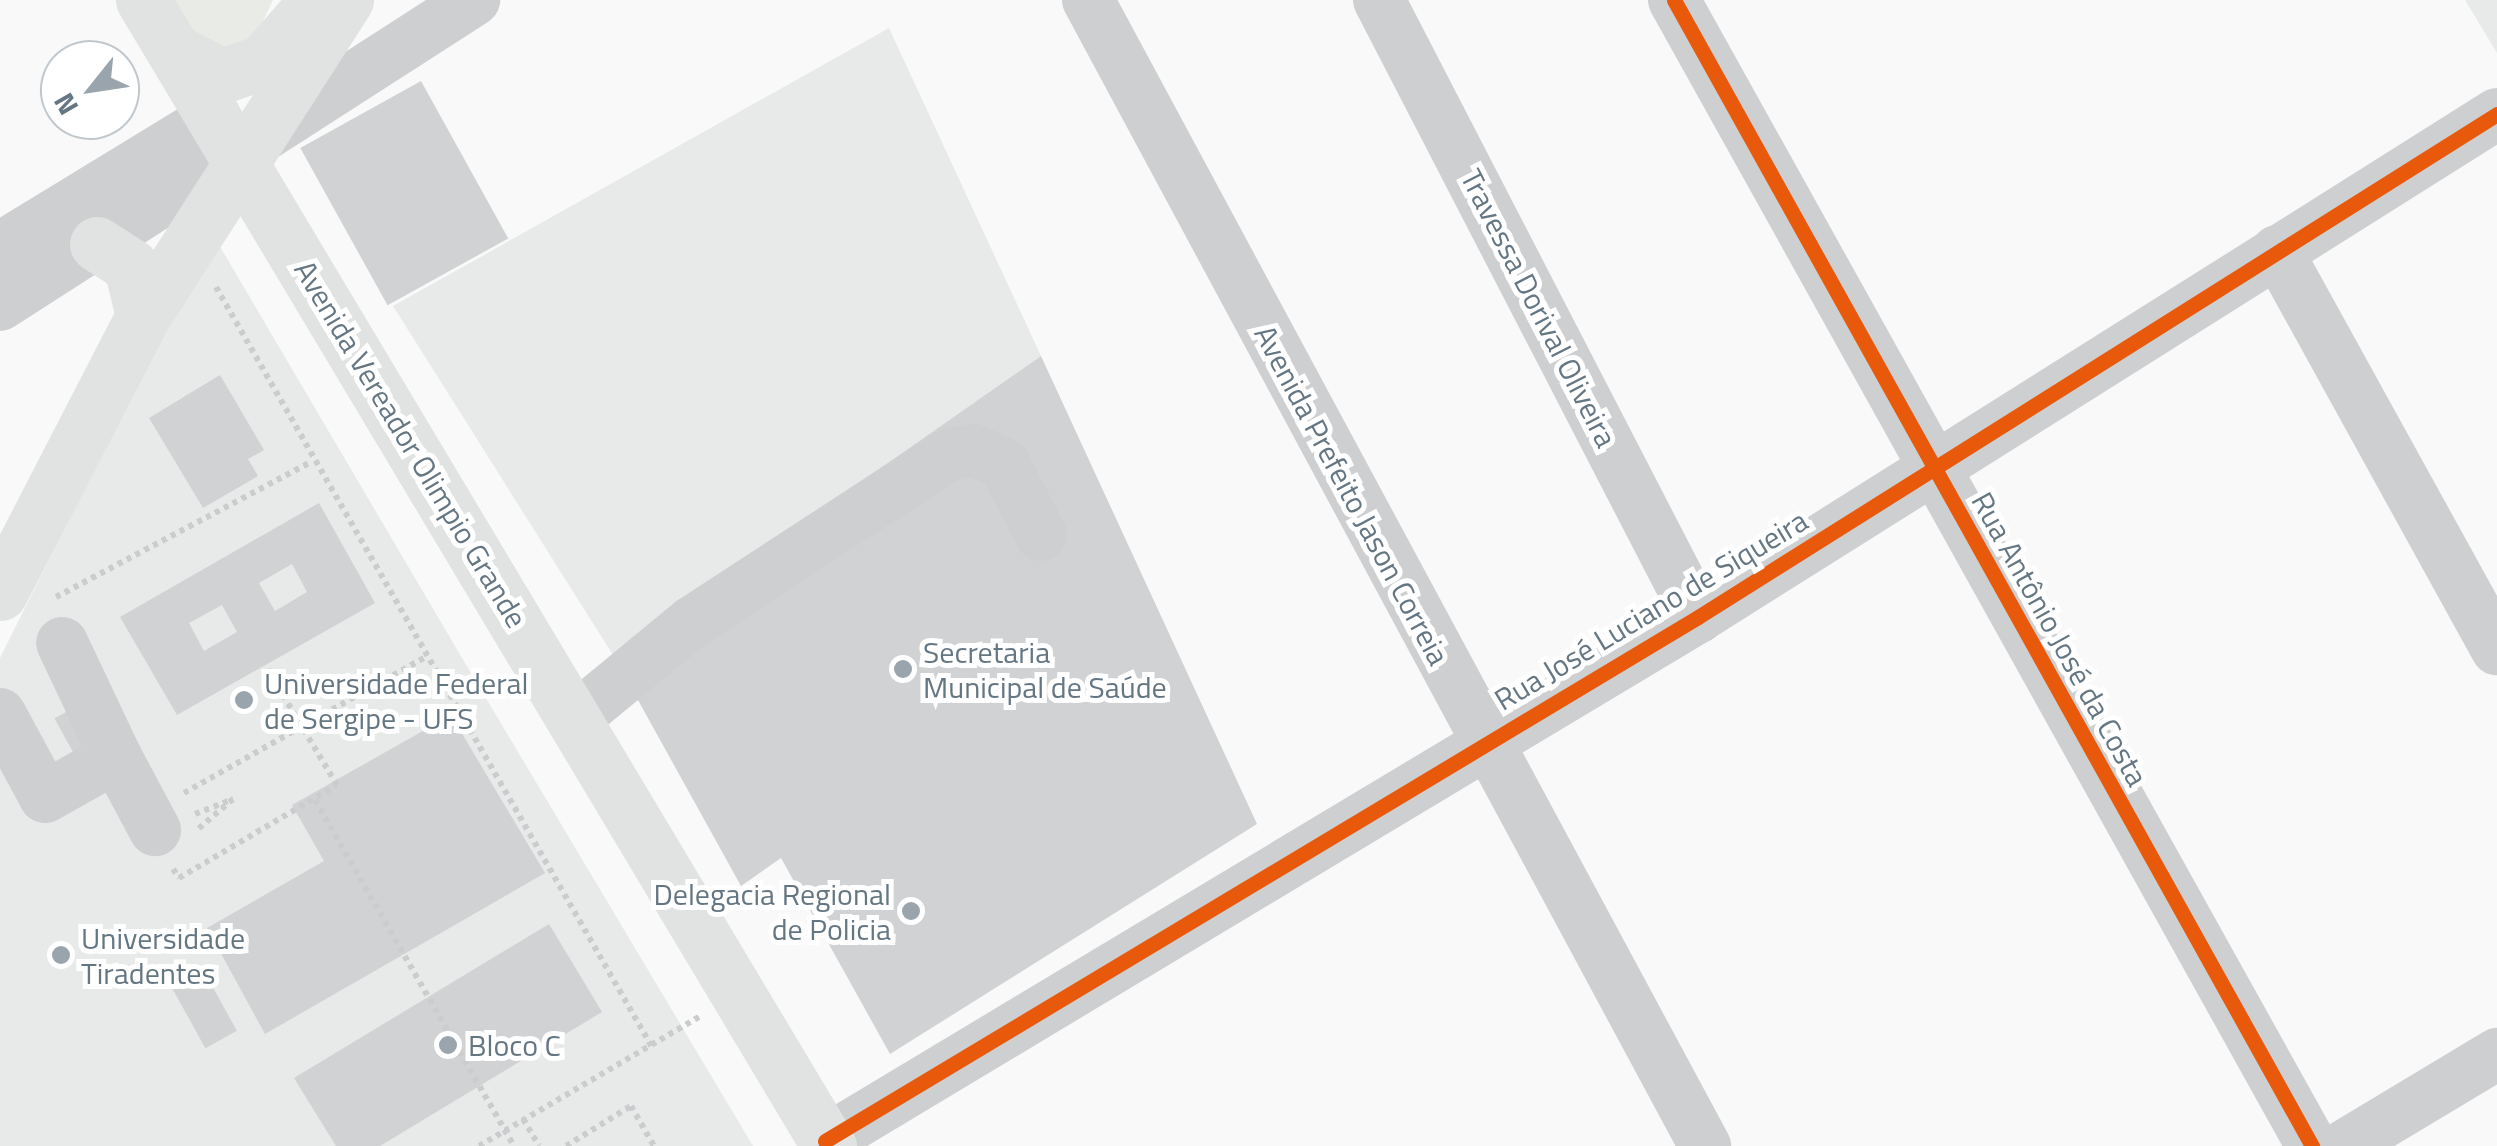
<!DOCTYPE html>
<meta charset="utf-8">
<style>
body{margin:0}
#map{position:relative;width:2497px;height:1146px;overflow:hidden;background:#f9f9f9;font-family:"Titillium Web",sans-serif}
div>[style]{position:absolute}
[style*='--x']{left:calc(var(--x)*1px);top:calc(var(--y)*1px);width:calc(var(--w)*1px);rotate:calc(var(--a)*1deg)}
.built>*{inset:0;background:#e8e9e9}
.green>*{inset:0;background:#e8ebe6}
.building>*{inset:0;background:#d0d2d3;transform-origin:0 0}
.path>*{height:6px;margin-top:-3px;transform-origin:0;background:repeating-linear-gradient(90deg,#cbcccd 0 5px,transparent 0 10px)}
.minor>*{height:52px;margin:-26px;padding:0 26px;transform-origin:26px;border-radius:26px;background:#cecfd0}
.major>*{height:55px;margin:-27.5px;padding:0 27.5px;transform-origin:27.5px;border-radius:27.5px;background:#e1e2e2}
.cycleway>*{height:15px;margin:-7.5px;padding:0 7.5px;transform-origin:7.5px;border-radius:7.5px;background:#e8590c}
.dots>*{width:28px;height:28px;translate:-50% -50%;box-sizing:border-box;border:5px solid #fff;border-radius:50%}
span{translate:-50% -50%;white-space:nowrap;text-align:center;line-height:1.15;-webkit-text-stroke:10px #fff;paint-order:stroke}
.street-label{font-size:30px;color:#657683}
.poi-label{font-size:30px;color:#657683}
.left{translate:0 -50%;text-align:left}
.right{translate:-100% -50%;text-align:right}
.north{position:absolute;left:40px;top:40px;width:100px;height:100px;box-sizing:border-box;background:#fff;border:2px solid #c1c8cd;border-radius:50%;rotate:240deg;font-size:28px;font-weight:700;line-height:40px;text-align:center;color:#657683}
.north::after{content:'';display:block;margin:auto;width:35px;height:45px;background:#99a4ac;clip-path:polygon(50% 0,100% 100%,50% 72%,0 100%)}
</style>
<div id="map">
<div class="built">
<i style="clip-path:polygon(2465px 0,2497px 0,2497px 53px)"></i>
<i style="clip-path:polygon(889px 28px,1041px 356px,613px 655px,393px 306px)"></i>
<i style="clip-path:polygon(212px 233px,465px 663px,753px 1146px,0 1146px,0 658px)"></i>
</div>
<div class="green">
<i style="clip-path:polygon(169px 0,273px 0,253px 42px,221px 52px,195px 42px)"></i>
</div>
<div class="building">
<i style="left:421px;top:81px;width:180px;height:138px;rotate:61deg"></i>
<i style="clip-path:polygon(1041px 356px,1257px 824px,890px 1054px,781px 858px,741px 886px,613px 655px)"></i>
<i style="clip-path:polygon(220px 375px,264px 450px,248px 459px,258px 476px,203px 508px,149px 418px)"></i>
<i style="clip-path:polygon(evenodd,319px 503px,375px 603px,177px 715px,120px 617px,319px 503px,292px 564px,307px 592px,275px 611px,259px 583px,292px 564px,319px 503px,222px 605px,237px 632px,204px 651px,189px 623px,222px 605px)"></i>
<i style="left:79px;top:705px;width:55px;height:28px;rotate:61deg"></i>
<i style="clip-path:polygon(451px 715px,545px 873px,265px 1034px,207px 928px,324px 861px,292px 805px)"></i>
<i style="clip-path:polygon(549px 924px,602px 1012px,380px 1146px,336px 1146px,294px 1078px)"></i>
<i style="left:201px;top:966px;width:74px;height:36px;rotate:61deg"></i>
</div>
<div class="path">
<i style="--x:216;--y:287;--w:876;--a:60.16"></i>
<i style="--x:56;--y:597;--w:289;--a:-27.9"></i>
<i style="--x:184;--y:793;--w:279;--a:-29.4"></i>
<i style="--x:315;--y:800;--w:399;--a:60.1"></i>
<i style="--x:195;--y:814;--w:41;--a:-21.5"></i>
<i style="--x:233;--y:799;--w:46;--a:139.4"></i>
<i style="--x:173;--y:869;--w:11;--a:56"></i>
<i style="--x:179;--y:878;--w:183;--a:-30.5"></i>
<i style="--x:337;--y:785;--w:140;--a:-121"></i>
<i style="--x:523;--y:1119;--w:31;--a:59"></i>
<i style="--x:479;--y:1146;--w:257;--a:-30.4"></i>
<i style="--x:566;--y:1146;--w:76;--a:-31.6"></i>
<i style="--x:631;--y:1106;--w:46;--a:60.1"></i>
</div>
<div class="minor">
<i style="--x:1088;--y:0;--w:1302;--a:61.7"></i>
<i style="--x:1379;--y:0;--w:695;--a:62.66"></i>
<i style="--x:1674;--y:0;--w:1312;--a:60.89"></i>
<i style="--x:0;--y:248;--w:252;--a:-31.4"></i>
<i style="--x:2277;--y:251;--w:455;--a:61.1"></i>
<i style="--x:0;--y:305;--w:564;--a:-32.76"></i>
<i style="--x:0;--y:714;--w:94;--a:61.5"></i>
<i style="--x:45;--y:797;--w:81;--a:-29.4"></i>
<i style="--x:116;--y:757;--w:126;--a:-115.3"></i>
<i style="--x:573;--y:720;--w:154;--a:-39.5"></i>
<i style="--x:692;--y:622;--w:306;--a:-33.1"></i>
<i style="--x:948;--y:455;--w:25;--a:-11"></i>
<i style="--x:973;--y:450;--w:34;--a:24"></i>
<i style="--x:1004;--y:464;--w:80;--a:62.5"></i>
<i style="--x:116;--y:757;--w:83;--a:61.9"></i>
<i style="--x:825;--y:1141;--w:1018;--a:-30.97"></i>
<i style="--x:1698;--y:617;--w:944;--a:-32.19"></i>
<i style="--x:2344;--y:1146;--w:179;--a:-31"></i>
</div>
<div class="major">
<i style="--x:143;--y:0;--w:1336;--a:59.1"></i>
<i style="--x:174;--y:51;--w:54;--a:27.5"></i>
<i style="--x:222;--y:76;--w:43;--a:-18.9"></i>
<i style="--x:263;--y:62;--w:82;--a:-48.9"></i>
<i style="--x:97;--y:244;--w:40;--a:32.9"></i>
<i style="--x:131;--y:266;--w:51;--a:76.5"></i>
<i style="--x:0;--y:593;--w:312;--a:-62.7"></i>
<i style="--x:143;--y:316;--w:376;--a:-57.3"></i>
</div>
<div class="cycleway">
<i style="--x:1674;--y:0;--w:1312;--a:60.89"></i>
<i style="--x:825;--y:1141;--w:1018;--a:-30.97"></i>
<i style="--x:1698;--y:617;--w:944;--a:-32.19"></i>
</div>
<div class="dots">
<i style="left:903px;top:669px;background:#99a4ac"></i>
<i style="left:244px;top:700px;background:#99a4ac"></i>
<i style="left:911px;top:911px;background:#99a4ac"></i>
<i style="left:61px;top:955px;background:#99a4ac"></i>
<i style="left:448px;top:1045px;background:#99a4ac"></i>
</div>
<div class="street-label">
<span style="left:1539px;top:308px;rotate:63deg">Travessa Dorival Oliveira</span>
<span style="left:411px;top:444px;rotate:59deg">Avenida Vereador Olimpio Grande</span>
<span style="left:1352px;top:495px;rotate:62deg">Avenida Prefeito Jason Correia</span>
<span style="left:1651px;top:610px;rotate:-31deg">Rua José Luciano de Siqueira</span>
<span style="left:2060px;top:639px;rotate:61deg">Rua Antônio José da Costa</span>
</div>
<div class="poi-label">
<span class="left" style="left:923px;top:669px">Secretaria<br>Municipal de Saúde</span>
<span class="left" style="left:264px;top:700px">Universidade Federal<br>de Sergipe - UFS</span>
<span class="right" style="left:891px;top:911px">Delegacia Regional<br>de Policia</span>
<span class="left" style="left:81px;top:955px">Universidade<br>Tiradentes</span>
<span class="left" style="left:468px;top:1045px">Bloco C</span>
</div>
<div class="north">N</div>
</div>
